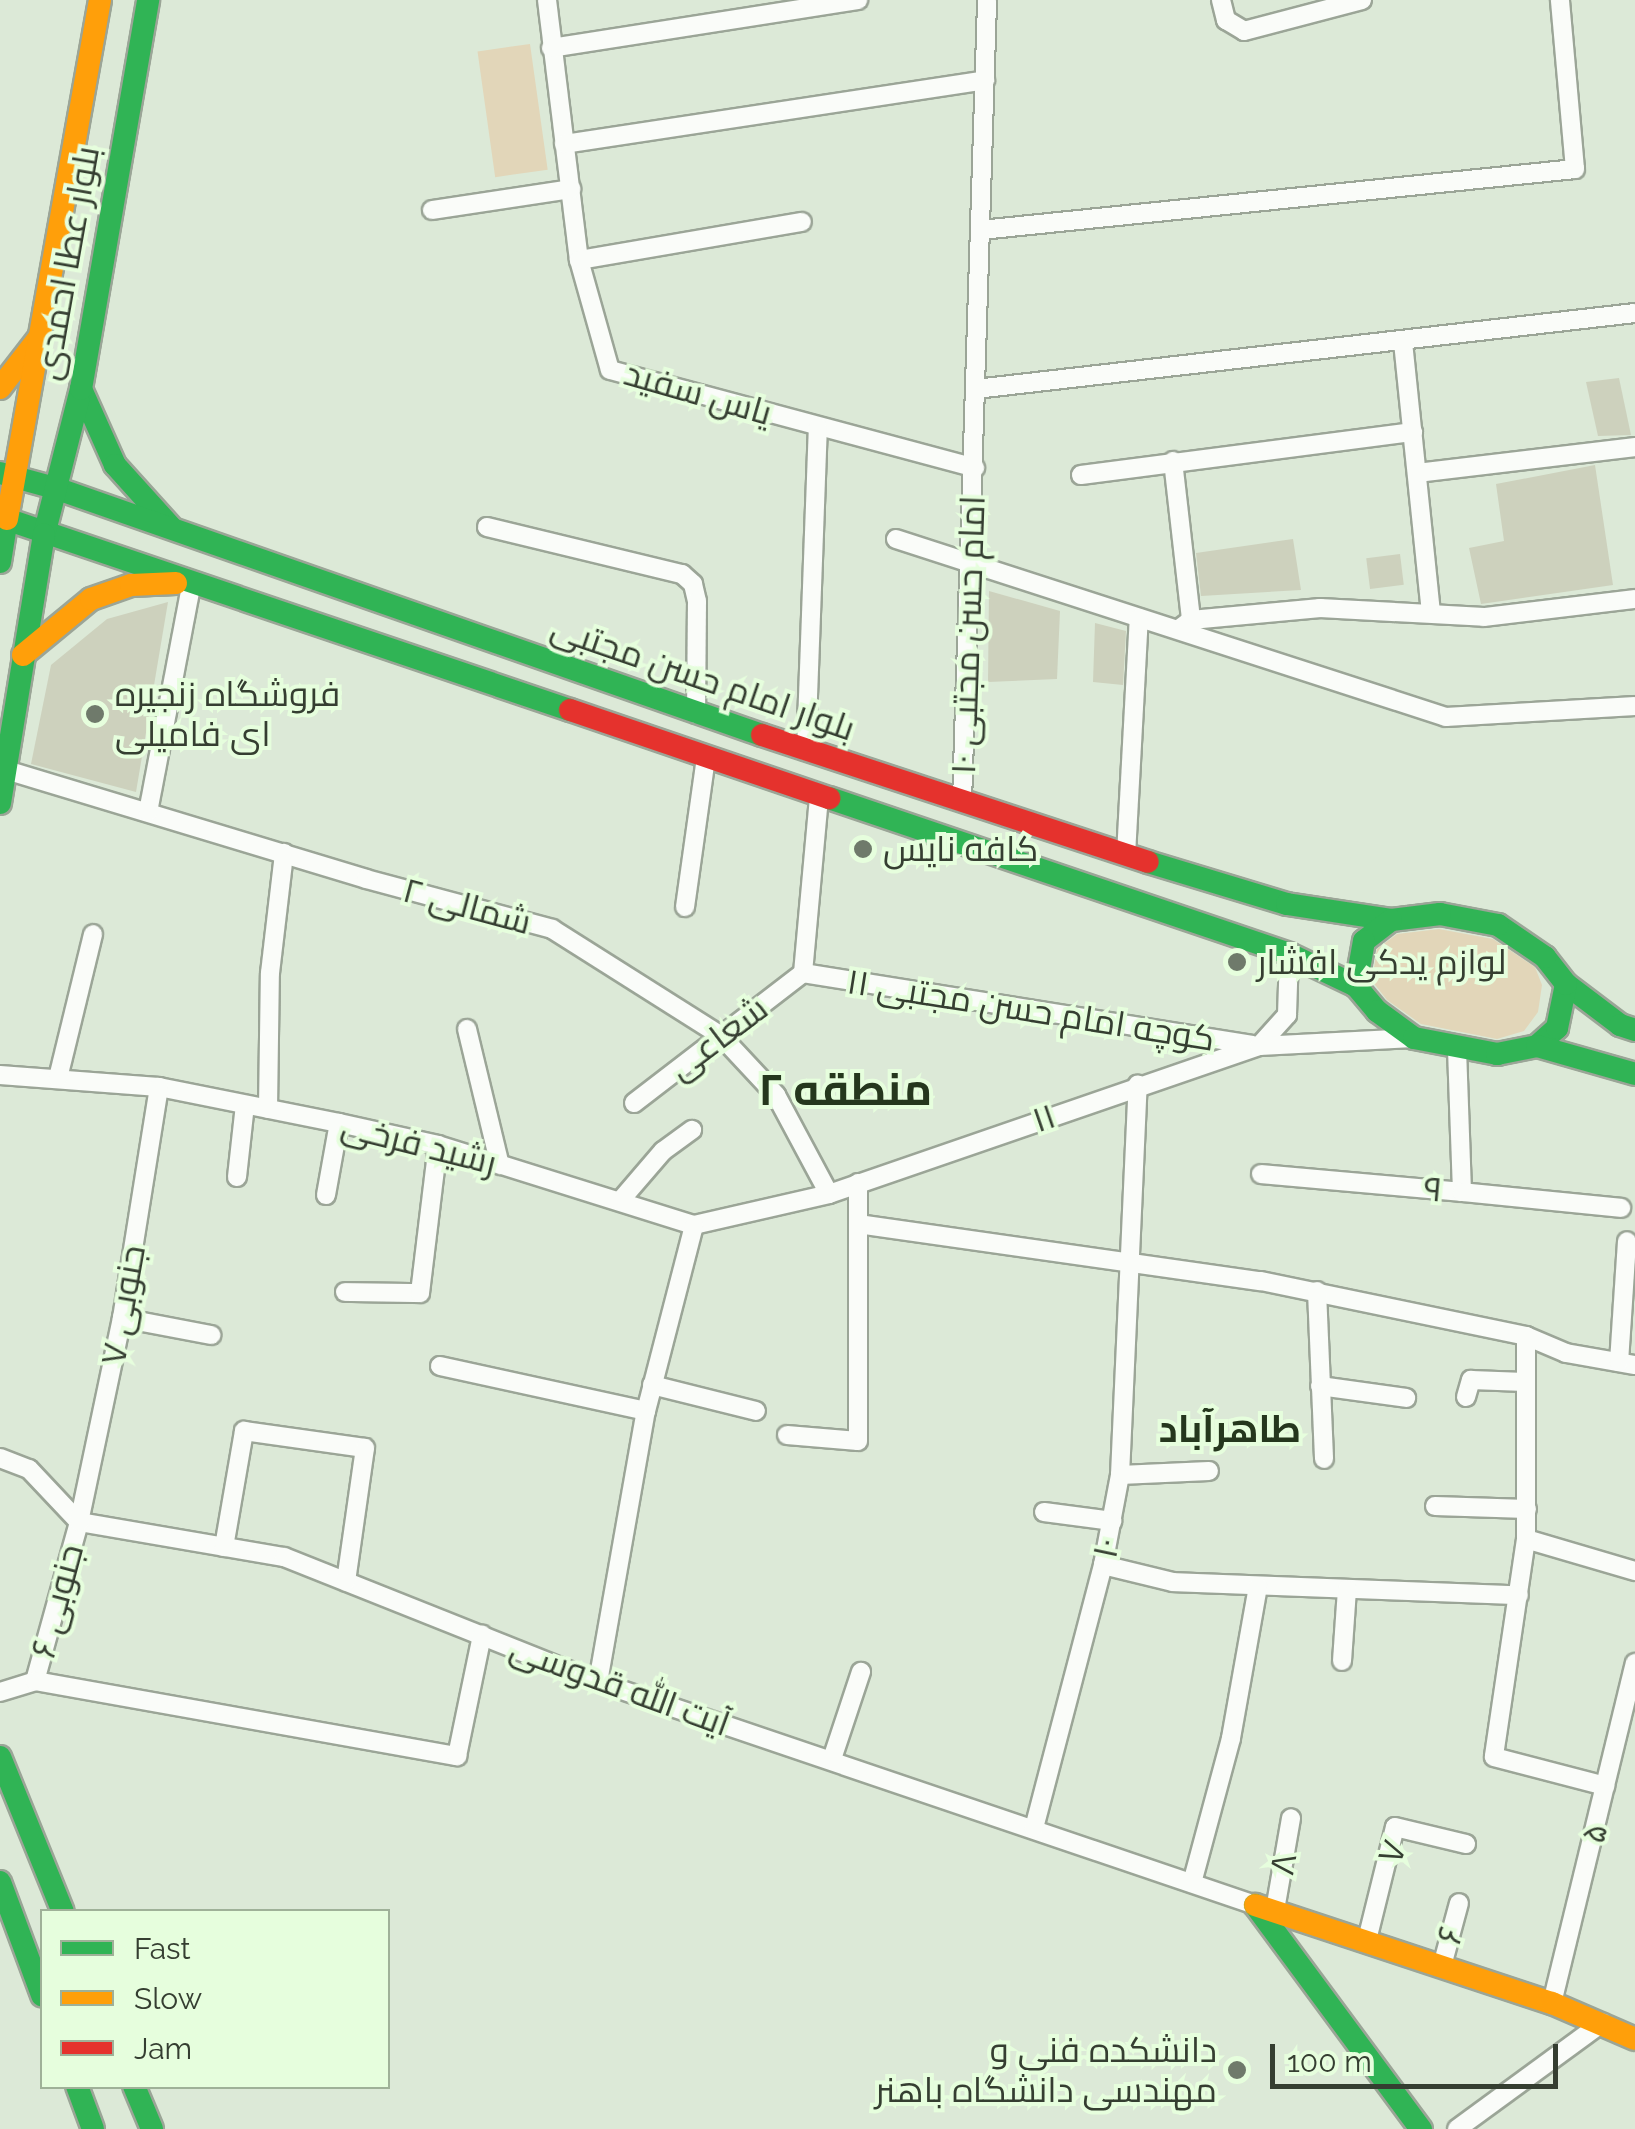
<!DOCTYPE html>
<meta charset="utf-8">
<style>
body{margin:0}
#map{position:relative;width:1635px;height:2129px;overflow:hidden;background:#dce9d7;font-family:Raleway,Cairo,sans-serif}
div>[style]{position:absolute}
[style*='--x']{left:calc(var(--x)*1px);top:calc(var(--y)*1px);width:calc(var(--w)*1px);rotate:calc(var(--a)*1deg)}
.green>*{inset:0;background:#e2d6b9;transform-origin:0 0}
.building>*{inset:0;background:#cdd1bd;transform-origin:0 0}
.roads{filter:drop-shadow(2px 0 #9ba597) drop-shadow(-2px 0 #9ba597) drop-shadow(0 2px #9ba597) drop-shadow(0 -2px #9ba597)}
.street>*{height:18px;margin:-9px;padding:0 9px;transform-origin:9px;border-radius:9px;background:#fafcf9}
.fast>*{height:22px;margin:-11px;padding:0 11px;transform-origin:11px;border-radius:11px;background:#30b455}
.slow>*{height:22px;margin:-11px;padding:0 11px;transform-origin:11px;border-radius:11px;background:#ff9f0a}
.jam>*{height:22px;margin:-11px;padding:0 11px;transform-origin:11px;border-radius:11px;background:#e5322d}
.dots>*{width:28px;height:28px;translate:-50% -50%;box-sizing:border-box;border:5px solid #e6fedd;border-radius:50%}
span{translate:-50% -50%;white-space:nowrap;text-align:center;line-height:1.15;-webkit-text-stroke:8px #e6fedd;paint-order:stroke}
.street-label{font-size:35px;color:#353e31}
.poi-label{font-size:35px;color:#353e31}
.left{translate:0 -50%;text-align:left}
.right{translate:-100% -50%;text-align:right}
.neighbourhood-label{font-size:38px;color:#25371d;font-weight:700}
.district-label{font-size:45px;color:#25371d;font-weight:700}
.legend{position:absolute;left:40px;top:1909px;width:350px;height:180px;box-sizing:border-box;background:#e6fedd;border:2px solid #9fb198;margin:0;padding:12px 18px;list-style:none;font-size:30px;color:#353e31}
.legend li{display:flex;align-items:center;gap:20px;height:50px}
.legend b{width:50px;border:2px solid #9fb198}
.scale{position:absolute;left:1270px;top:2044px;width:288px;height:45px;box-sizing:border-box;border:5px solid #353e31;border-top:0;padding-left:12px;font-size:30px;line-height:35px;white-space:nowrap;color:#353e31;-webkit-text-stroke:8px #e6fedd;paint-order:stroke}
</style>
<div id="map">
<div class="green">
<i style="left:530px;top:44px;width:127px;height:53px;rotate:82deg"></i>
<i style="clip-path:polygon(1439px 929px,1493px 939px,1535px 967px,1542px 985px,1538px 1012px,1524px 1031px,1497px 1039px,1421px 1024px,1387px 1000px,1372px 981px,1377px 949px,1397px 934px)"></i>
</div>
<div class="building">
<i style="clip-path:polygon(1619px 378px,1631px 435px,1598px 436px,1586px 382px)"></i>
<i style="clip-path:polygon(1595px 465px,1613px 585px,1481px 604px,1469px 548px,1504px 541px,1496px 484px)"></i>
<i style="clip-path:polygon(1293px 539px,1301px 590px,1201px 596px,1196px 553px)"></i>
<i style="left:1400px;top:554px;width:31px;height:34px;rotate:83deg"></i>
<i style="clip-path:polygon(989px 591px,1060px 611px,1057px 679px,988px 682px)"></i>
<i style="clip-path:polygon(168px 602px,136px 792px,31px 764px,51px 665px,107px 619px)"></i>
<i style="clip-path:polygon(1095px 623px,1126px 631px,1123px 685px,1093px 682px)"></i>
</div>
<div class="roads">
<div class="street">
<i style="--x:547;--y:0;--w:262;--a:83"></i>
<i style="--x:579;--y:260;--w:114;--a:74.3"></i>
<i style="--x:610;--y:370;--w:378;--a:15"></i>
<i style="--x:1221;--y:0;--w:21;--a:76"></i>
<i style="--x:1226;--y:20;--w:21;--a:31"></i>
<i style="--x:1244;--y:31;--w:122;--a:-14.7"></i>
<i style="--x:551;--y:48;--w:311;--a:-8.9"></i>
<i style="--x:564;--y:144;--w:426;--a:-8.6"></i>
<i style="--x:432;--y:210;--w:141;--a:-8.6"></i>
<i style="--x:981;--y:230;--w:597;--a:-5.86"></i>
<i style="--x:1575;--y:169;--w:170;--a:-95.1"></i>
<i style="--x:579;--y:260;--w:226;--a:-9.7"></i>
<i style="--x:1403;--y:342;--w:271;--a:84.1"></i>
<i style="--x:976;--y:389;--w:663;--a:-6.58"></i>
<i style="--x:1173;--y:461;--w:160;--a:83.5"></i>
<i style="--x:1417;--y:473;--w:220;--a:-6.8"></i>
<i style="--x:1081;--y:475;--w:335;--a:-7.4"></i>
<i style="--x:487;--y:527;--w:201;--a:13.6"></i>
<i style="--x:682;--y:574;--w:15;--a:42"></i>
<i style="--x:693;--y:584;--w:17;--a:77"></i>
<i style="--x:697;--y:601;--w:113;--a:90.5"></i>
<i style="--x:896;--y:539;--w:578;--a:17.93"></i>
<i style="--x:1446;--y:717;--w:189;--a:-3.3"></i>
<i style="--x:1179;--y:629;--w:15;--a:-37"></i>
<i style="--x:1191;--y:620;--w:130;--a:-5.3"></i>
<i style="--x:1320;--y:608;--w:164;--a:3.1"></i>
<i style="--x:1484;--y:617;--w:152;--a:-6.8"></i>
<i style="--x:806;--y:751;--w:324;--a:-87.9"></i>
<i style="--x:6;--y:770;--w:376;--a:16.8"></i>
<i style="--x:366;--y:879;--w:193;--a:15"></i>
<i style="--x:552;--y:929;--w:200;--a:32.3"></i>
<i style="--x:721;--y:1036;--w:81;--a:47"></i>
<i style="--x:776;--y:1095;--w:112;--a:61.8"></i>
<i style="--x:962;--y:802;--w:802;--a:-88.21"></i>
<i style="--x:148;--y:812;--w:234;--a:-79.2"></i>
<i style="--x:1126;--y:855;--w:237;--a:-86.9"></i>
<i style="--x:685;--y:907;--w:151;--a:-82"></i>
<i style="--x:803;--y:973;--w:455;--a:9.1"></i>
<i style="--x:803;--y:973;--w:177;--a:-84.8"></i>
<i style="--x:467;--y:1029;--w:140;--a:76.4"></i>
<i style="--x:1259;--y:1046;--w:42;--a:-47.9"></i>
<i style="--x:1287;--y:1015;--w:61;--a:-88.1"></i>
<i style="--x:0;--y:1075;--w:159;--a:4.3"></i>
<i style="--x:159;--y:1087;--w:184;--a:11.3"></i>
<i style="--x:339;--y:1123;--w:101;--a:12.5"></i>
<i style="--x:438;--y:1145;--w:268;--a:17.4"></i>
<i style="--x:694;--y:1225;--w:139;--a:-12.9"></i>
<i style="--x:829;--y:1194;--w:455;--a:-19"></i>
<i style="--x:1259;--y:1046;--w:155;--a:-3"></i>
<i style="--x:58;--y:1078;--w:148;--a:-76.3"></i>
<i style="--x:634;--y:1103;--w:213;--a:-37.6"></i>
<i style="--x:268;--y:1109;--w:136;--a:-89.2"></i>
<i style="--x:270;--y:973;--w:121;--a:-83.3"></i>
<i style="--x:1261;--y:1174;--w:202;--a:5.1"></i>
<i style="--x:1462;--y:1192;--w:145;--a:-92"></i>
<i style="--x:237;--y:1177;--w:72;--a:-83.7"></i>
<i style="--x:1462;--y:1192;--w:160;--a:5.7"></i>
<i style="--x:326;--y:1195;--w:73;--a:-79.8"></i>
<i style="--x:620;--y:1201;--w:66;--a:-49.3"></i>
<i style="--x:663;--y:1151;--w:36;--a:-36"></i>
<i style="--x:858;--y:1224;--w:407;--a:8.1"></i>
<i style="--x:1261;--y:1281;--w:271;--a:11.7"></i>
<i style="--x:1526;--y:1336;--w:43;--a:23"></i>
<i style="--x:1566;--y:1353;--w:70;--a:9.9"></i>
<i style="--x:1317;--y:1291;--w:168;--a:87.6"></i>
<i style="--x:345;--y:1292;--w:75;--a:0.8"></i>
<i style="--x:420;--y:1293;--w:149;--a:-83.1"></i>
<i style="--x:122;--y:1318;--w:91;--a:10.8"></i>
<i style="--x:1526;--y:1336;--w:203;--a:90"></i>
<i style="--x:1526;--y:1539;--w:220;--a:98.4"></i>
<i style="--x:1494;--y:1757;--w:115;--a:14.6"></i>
<i style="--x:1619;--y:1362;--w:121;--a:-86.2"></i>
<i style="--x:440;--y:1366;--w:211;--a:12.3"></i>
<i style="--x:652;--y:1385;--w:107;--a:14"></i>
<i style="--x:1320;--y:1386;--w:87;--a:7.9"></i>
<i style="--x:1466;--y:1397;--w:18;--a:-74"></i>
<i style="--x:1471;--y:1380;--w:54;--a:2.1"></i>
<i style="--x:787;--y:1435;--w:71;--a:4.8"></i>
<i style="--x:858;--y:1441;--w:258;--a:-90"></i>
<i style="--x:0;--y:1458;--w:31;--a:21"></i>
<i style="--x:29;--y:1469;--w:73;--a:46.7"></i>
<i style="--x:79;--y:1522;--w:208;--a:9.7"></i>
<i style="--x:284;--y:1557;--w:338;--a:21.7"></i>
<i style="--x:598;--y:1682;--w:694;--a:18.75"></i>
<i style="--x:1120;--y:1475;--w:89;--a:-2.6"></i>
<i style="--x:1435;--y:1506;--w:92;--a:1.9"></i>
<i style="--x:1044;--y:1512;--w:69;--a:7.5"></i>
<i style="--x:1526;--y:1539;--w:114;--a:16.4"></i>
<i style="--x:224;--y:1547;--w:118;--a:-80.2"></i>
<i style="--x:244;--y:1431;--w:122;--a:8"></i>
<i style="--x:365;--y:1448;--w:135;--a:98.1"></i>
<i style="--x:1103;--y:1565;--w:72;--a:13.7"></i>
<i style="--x:1173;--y:1582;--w:346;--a:2.2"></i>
<i style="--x:1342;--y:1661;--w:72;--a:-86"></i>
<i style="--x:35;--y:1681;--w:165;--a:-74.5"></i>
<i style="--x:79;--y:1522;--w:208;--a:-78.1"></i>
<i style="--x:122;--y:1318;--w:234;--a:-80.9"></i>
<i style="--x:598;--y:1682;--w:275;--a:-80"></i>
<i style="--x:646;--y:1411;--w:192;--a:-75.5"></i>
<i style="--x:0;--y:1692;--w:37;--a:-17"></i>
<i style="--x:35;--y:1681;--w:429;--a:10.1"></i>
<i style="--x:457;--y:1756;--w:124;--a:-78.3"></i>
<i style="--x:832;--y:1759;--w:92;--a:-71.6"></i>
<i style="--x:1034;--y:1828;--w:272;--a:-75.3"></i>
<i style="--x:1103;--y:1565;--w:92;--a:-79.3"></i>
<i style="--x:1120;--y:1475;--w:391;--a:-87.4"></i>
<i style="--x:1192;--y:1883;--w:150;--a:-74.9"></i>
<i style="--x:1231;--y:1738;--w:154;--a:-79.9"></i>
<i style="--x:1275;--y:1910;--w:93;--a:-80.1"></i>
<i style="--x:1367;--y:1940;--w:116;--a:-76.1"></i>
<i style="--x:1395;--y:1827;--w:73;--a:13.5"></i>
<i style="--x:1442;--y:1966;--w:65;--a:-74.9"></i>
<i style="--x:1552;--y:2003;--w:350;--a:-76.3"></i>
<i style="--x:1457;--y:2129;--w:180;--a:-36.2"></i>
</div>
<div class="fast">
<i style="--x:81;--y:389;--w:83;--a:65.9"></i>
<i style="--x:115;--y:465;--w:82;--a:48"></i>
<i style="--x:0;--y:473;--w:60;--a:15.4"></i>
<i style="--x:58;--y:489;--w:746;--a:19.26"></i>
<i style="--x:0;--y:517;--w:602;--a:18.71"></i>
<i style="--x:44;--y:535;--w:151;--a:-75.8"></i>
<i style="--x:81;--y:389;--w:395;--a:-80.2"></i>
<i style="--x:0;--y:562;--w:44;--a:-80.8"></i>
<i style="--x:829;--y:798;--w:486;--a:18.7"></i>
<i style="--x:1289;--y:954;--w:74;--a:25.5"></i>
<i style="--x:0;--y:803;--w:272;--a:-80.7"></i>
<i style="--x:1148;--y:862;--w:145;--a:16.8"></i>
<i style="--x:1287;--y:904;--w:105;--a:8.7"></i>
<i style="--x:1566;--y:984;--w:68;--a:37.2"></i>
<i style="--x:1620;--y:1025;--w:16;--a:18"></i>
<i style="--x:1537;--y:1046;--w:27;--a:-42"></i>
<i style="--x:1557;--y:1028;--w:45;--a:-78.4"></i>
<i style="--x:1566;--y:984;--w:34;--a:-128"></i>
<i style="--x:1545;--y:957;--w:57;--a:-145.8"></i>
<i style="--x:1498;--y:925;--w:59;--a:-169.3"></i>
<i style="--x:1440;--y:914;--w:49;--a:173"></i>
<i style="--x:1391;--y:920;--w:34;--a:142"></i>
<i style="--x:1364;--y:941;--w:46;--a:100.1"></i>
<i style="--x:1356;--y:986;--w:33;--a:50"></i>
<i style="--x:1377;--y:1011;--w:46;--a:36.1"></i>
<i style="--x:1414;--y:1038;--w:85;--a:10.9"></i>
<i style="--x:1497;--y:1054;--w:41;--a:-11.3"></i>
<i style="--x:1537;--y:1046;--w:102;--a:15.9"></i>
<i style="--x:0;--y:1757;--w:167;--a:67.9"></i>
<i style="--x:0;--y:1882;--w:121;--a:69.6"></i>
<i style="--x:1255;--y:1905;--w:279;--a:53.5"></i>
<i style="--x:77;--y:2086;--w:46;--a:69.6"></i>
<i style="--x:134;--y:2086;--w:47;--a:67.3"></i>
</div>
<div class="slow">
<i style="--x:0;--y:388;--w:62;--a:-52.2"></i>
<i style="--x:7;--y:519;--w:527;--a:-79.84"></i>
<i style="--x:23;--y:655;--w:88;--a:-39.5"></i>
<i style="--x:91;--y:599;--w:42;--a:-19.3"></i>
<i style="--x:131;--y:585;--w:45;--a:-2.5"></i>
<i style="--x:1255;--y:1905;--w:313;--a:18.3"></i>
<i style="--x:1552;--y:2003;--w:90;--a:23.4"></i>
</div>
<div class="jam">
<i style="--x:570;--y:710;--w:274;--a:18.8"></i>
<i style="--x:762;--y:735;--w:406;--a:18.2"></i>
</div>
</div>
<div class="dots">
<i style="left:95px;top:714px;background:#6f7a6b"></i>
<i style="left:863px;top:849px;background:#6f7a6b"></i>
<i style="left:1237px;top:962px;background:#6f7a6b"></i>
<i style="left:1237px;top:2070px;background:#6f7a6b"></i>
</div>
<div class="street-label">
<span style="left:67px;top:263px;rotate:-80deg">بلوار عطا احمدی</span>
<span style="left:698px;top:393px;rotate:16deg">یاس سفید</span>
<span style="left:968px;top:635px;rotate:-88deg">امام حسن مجتبی ۱۰</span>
<span style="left:703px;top:678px;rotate:19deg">بلوار امام حسن مجتبی</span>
<span style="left:467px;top:906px;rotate:15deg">۲ شمالی</span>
<span style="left:1031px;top:1010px;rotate:9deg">کوچه امام حسن مجتبی ۱۱</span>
<span style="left:718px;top:1038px;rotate:-37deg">شعاعی</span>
<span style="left:1044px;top:1118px;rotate:-19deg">۱۱</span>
<span style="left:419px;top:1144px;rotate:14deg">رشید فرخی</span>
<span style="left:1433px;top:1189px;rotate:5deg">۹</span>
<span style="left:123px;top:1305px;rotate:-80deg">۷ جنوبی</span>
<span style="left:1106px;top:1548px;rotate:-78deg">۱۰</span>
<span style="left:57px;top:1601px;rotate:-75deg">۶ جنوبی</span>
<span style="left:620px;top:1686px;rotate:20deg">آیت الله قدوسی</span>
<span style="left:1594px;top:1833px;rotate:-76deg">۵</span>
<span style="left:1392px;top:1852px;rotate:-68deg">۷</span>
<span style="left:1283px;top:1864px;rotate:-80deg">۸</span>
<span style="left:1450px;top:1935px;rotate:-74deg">۶</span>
</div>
<div class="poi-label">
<span class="left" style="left:115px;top:714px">فروشگاه زنجیره<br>ای فامیلی</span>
<span class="left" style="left:883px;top:849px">کافه نایس</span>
<span class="left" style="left:1257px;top:962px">لوازم یدکی افشار</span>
<span class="right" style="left:1217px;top:2070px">دانشکده فنی و<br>مهندسی دانشگاه باهنر</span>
</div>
<div class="neighbourhood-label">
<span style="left:1230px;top:1429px">طاهرآباد</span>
</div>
<div class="district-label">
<span style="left:845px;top:1090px">منطقه ۲</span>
</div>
<ul class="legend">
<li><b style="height:12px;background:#30b455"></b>Fast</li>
<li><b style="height:12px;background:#ff9f0a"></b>Slow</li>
<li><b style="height:12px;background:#e5322d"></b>Jam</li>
</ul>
<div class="scale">100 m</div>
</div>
